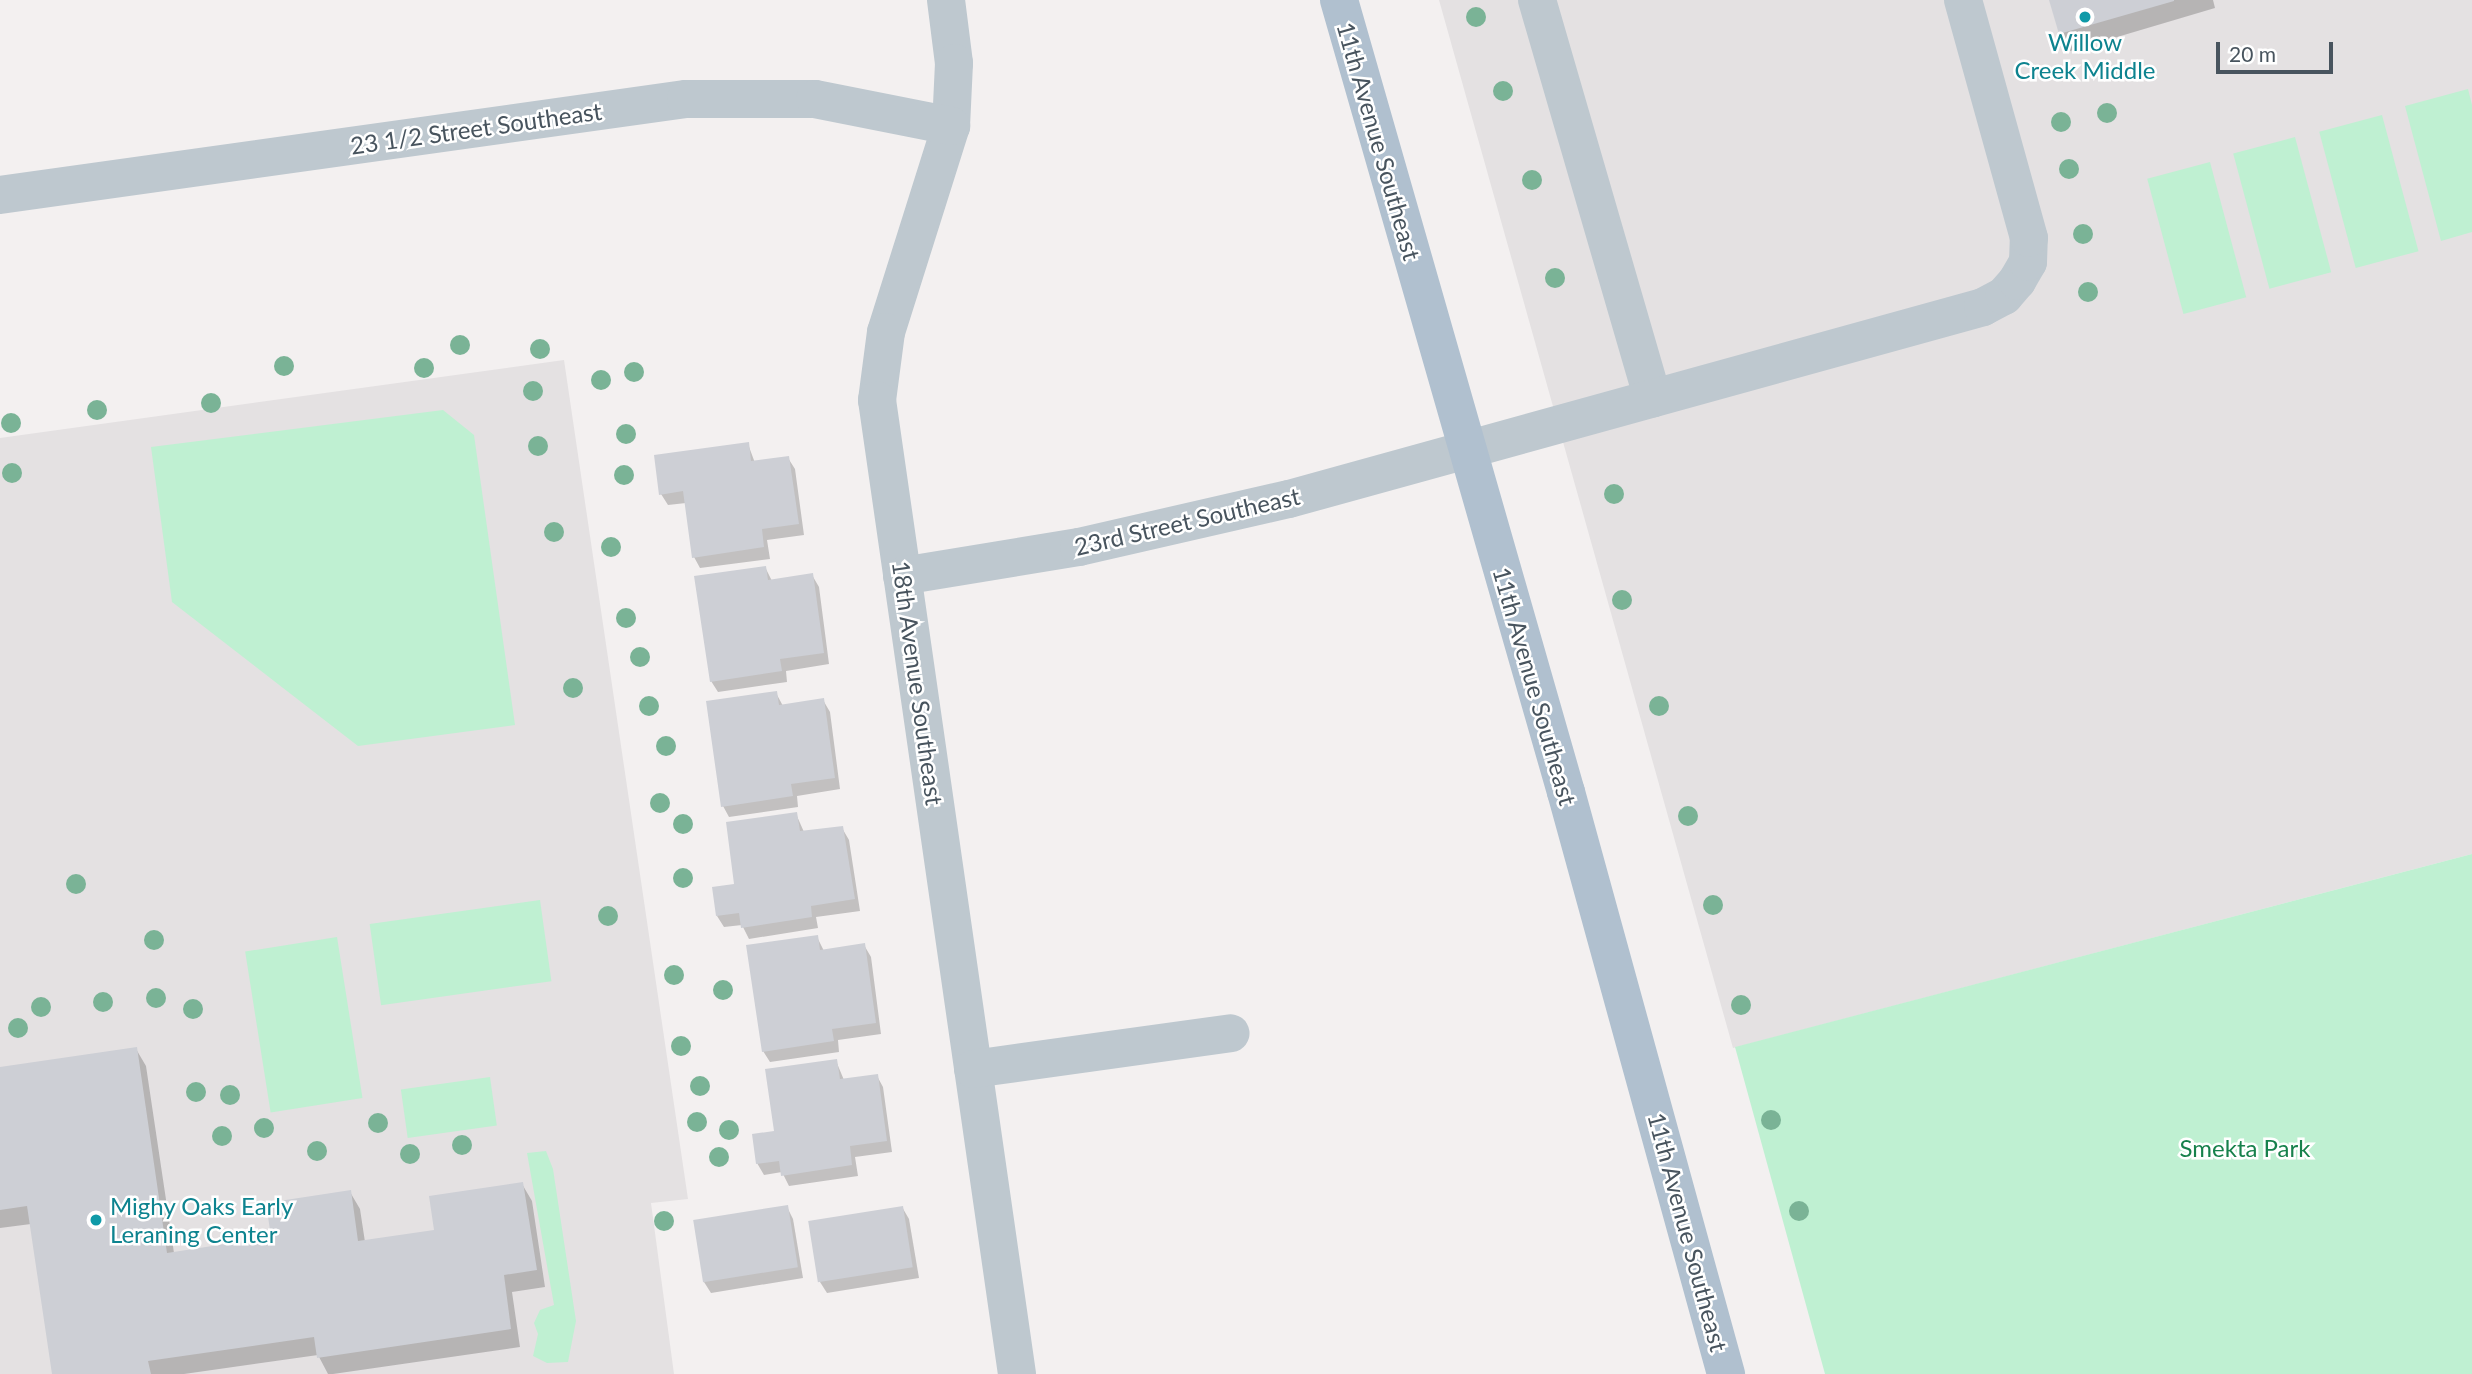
<!DOCTYPE html>
<style>
body{margin:0}
#map{position:relative;width:2472px;height:1374px;overflow:hidden;background:#f3f0f0;font-family:Lato,sans-serif}
div>[style]{position:absolute}
[style*='--x']{left:calc(var(--x)*1px);top:calc(var(--y)*1px);width:calc(var(--w)*1px);rotate:calc(var(--a)*1deg)}
.education>*{inset:0;background:#e4e1e2}
.green>*{inset:0;background:#bff0d2;transform-origin:0 0}
.shadow>*{inset:0;background:#0003}
.building>*{inset:0;background:#cdcfd5;transform-origin:0 0}
.minor>*{height:38px;margin:-19px;padding:0 19px;transform-origin:19px;border-radius:19px;background:#bec8cf}
.major>*{height:38px;margin:-19px;padding:0 19px;transform-origin:19px;border-radius:19px;background:#b0c0cf}
.trees>*{width:20px;height:20px;margin:-10px;border-radius:50%;background:#7ab396}
.dots>*{width:19px;height:19px;translate:-50% -50%;box-sizing:border-box;border:4px solid #fff;border-radius:50%}
span{translate:-50% -50%;white-space:nowrap;text-align:center;line-height:1.15;-webkit-text-stroke:5px #fff;paint-order:stroke}
.culture-label{font-size:24px;color:#0d838f}
.left{translate:0 -50%;text-align:left}
.street-label{font-size:24px;color:#48545e}
.park-label{font-size:24px;color:#17814c}
.scale{position:absolute;left:2216px;top:42px;width:117px;height:32px;box-sizing:border-box;border:4px solid #48545e;border-top:0;padding-left:9px;font-size:21px;line-height:24px;white-space:nowrap;color:#48545e;-webkit-text-stroke:5px #fff;paint-order:stroke}
</style>
<div id="map">
<div class="education">
<i style="clip-path:polygon(1439px 0,2472px 0,2472px 854px,1733px 1048px)"></i>
<i style="clip-path:polygon(564px 360px,688px 1199px,651px 1203px,674px 1374px,0 1374px,0 438px)"></i>
</div>
<div class="green">
<i style="clip-path:polygon(2468px 89px,2472px 105px,2472px 232px,2441px 241px,2405px 106px)"></i>
<i style="left:2382px;top:115px;width:141px;height:65px;rotate:75deg"></i>
<i style="left:2295px;top:137px;width:140px;height:64px;rotate:75deg"></i>
<i style="left:2210px;top:162px;width:140px;height:65px;rotate:75deg"></i>
<i style="clip-path:polygon(443px 410px,474px 435px,515px 725px,358px 746px,172px 602px,151px 447px)"></i>
<i style="clip-path:polygon(2472px 854px,2472px 1374px,1825px 1374px,1735px 1047px)"></i>
<i style="left:540px;top:900px;width:82px;height:172px;rotate:82deg"></i>
<i style="left:337px;top:937px;width:163px;height:93px;rotate:81deg"></i>
<i style="left:490px;top:1077px;width:49px;height:90px;rotate:82deg"></i>
<i style="clip-path:polygon(546px 1151px,553px 1169px,576px 1321px,568px 1362px,547px 1363px,533px 1356px,538px 1334px,534px 1323px,540px 1310px,554px 1305px,527px 1153px)"></i>
</div>
<div class="shadow">
<i style="clip-path:polygon(2050px 0,2213px 0,2215px 8px,2070px 51px)"></i>
<i style="clip-path:polygon(748px 444px,755px 463px,788px 458px,795px 469px,804px 535px,767px 540px,770px 559px,700px 568px,694px 557px,686px 503px,668px 505px,661px 494px)"></i>
<i style="clip-path:polygon(765px 567px,772px 581px,812px 575px,819px 587px,829px 664px,786px 671px,787px 682px,718px 692px,711px 681px)"></i>
<i style="clip-path:polygon(776px 693px,783px 706px,823px 700px,830px 712px,840px 789px,797px 796px,798px 807px,729px 817px,723px 806px)"></i>
<i style="clip-path:polygon(796px 814px,804px 832px,842px 828px,849px 840px,860px 911px,816px 917px,818px 928px,749px 939px,742px 925px,724px 927px,717px 916px,736px 885px)"></i>
<i style="clip-path:polygon(817px 937px,824px 951px,864px 945px,871px 957px,881px 1034px,838px 1040px,839px 1052px,770px 1062px,763px 1051px)"></i>
<i style="clip-path:polygon(136px 1049px,146px 1066px,174px 1253px,273px 1239px,350px 1192px,360px 1209px,365px 1242px,436px 1232px,522px 1184px,532px 1201px,545px 1287px,512px 1292px,520px 1347px,333px 1374px,328px 1374px,318px 1355px,184px 1374px,54px 1374px,31px 1224px,0 1228px,0 1069px)"></i>
<i style="clip-path:polygon(836px 1061px,844px 1080px,877px 1076px,883px 1087px,892px 1152px,855px 1157px,858px 1176px,789px 1186px,782px 1172px,764px 1175px,757px 1163px,776px 1133px)"></i>
<i style="clip-path:polygon(787px 1207px,793px 1219px,803px 1278px,711px 1293px,704px 1282px)"></i>
<i style="clip-path:polygon(902px 1207px,909px 1219px,919px 1278px,827px 1293px,820px 1282px,810px 1223px)"></i>
</div>
<div class="building">
<i style="clip-path:polygon(2049px 0,2174px 0,2174px 1px,2059px 34px)"></i>
<i style="clip-path:polygon(749px 442px,751px 461px,789px 456px,799px 524px,762px 529px,764px 547px,692px 558px,683px 491px,659px 495px,654px 455px)"></i>
<i style="clip-path:polygon(766px 566px,768px 580px,813px 573px,824px 653px,780px 659px,782px 671px,710px 682px,694px 576px)"></i>
<i style="clip-path:polygon(777px 691px,779px 705px,824px 698px,835px 778px,791px 784px,793px 796px,721px 807px,706px 701px)"></i>
<i style="clip-path:polygon(797px 812px,800px 831px,843px 826px,855px 899px,811px 906px,812px 917px,741px 928px,739px 913px,716px 916px,712px 887px,734px 884px,726px 822px)"></i>
<i style="clip-path:polygon(818px 935px,820px 950px,865px 943px,876px 1023px,832px 1029px,834px 1041px,762px 1052px,746px 945px)"></i>
<i style="clip-path:polygon(137px 1047px,167px 1253px,271px 1237px,266px 1203px,351px 1190px,358px 1241px,434px 1230px,429px 1196px,523px 1182px,537px 1270px,504px 1275px,511px 1329px,317px 1358px,314px 1337px,148px 1361px,151px 1374px,52px 1374px,27px 1206px,0 1210px,0 1067px)"></i>
<i style="clip-path:polygon(837px 1059px,840px 1079px,878px 1074px,887px 1141px,850px 1146px,852px 1165px,781px 1176px,779px 1161px,756px 1164px,752px 1134px,774px 1131px,765px 1069px)"></i>
<i style="left:788px;top:1205px;width:63px;height:96px;rotate:81deg"></i>
<i style="left:903px;top:1206px;width:62px;height:96px;rotate:81deg"></i>
</div>
<div class="minor">
<i style="--x:946;--y:0;--w:64;--a:82.8"></i>
<i style="--x:954;--y:63;--w:63;--a:92.7"></i>
<i style="--x:951;--y:126;--w:216;--a:107.5"></i>
<i style="--x:886;--y:332;--w:69;--a:97.5"></i>
<i style="--x:877;--y:400;--w:984;--a:81.82"></i>
<i style="--x:1537;--y:0;--w:415;--a:73.8"></i>
<i style="--x:0;--y:195;--w:693;--a:-7.97"></i>
<i style="--x:686;--y:99;--w:129;--a:0"></i>
<i style="--x:815;--y:99;--w:139;--a:11.2"></i>
<i style="--x:902;--y:576;--w:179;--a:-9.3"></i>
<i style="--x:1079;--y:547;--w:215;--a:-12.9"></i>
<i style="--x:1289;--y:499;--w:720;--a:-15.46"></i>
<i style="--x:1983;--y:307;--w:24;--a:-28"></i>
<i style="--x:2004;--y:296;--w:20;--a:-49"></i>
<i style="--x:2017;--y:281;--w:22;--a:-60"></i>
<i style="--x:2028;--y:262;--w:24;--a:-88"></i>
<i style="--x:2029;--y:238;--w:247;--a:-105.5"></i>
<i style="--x:973;--y:1069;--w:260;--a:-7.9"></i>
</div>
<div class="major">
<i style="--x:1339;--y:0;--w:824;--a:74.01"></i>
<i style="--x:1566;--y:792;--w:604;--a:74.63"></i>
</div>
<div class="trees">
<i style="left:1476px;top:17px"></i>
<i style="left:1503px;top:91px"></i>
<i style="left:2107px;top:113px"></i>
<i style="left:2061px;top:122px"></i>
<i style="left:2069px;top:169px"></i>
<i style="left:1532px;top:180px"></i>
<i style="left:2083px;top:234px"></i>
<i style="left:1555px;top:278px"></i>
<i style="left:2088px;top:292px"></i>
<i style="left:460px;top:345px"></i>
<i style="left:540px;top:349px"></i>
<i style="left:284px;top:366px"></i>
<i style="left:424px;top:368px"></i>
<i style="left:634px;top:372px"></i>
<i style="left:601px;top:380px"></i>
<i style="left:533px;top:391px"></i>
<i style="left:211px;top:403px"></i>
<i style="left:97px;top:410px"></i>
<i style="left:11px;top:423px"></i>
<i style="left:626px;top:434px"></i>
<i style="left:538px;top:446px"></i>
<i style="left:12px;top:473px"></i>
<i style="left:624px;top:475px"></i>
<i style="left:1614px;top:494px"></i>
<i style="left:554px;top:532px"></i>
<i style="left:611px;top:547px"></i>
<i style="left:1622px;top:600px"></i>
<i style="left:626px;top:618px"></i>
<i style="left:640px;top:657px"></i>
<i style="left:573px;top:688px"></i>
<i style="left:649px;top:706px"></i>
<i style="left:1659px;top:706px"></i>
<i style="left:666px;top:746px"></i>
<i style="left:660px;top:803px"></i>
<i style="left:1688px;top:816px"></i>
<i style="left:683px;top:824px"></i>
<i style="left:683px;top:878px"></i>
<i style="left:76px;top:884px"></i>
<i style="left:1713px;top:905px"></i>
<i style="left:608px;top:916px"></i>
<i style="left:154px;top:940px"></i>
<i style="left:674px;top:975px"></i>
<i style="left:723px;top:990px"></i>
<i style="left:156px;top:998px"></i>
<i style="left:103px;top:1002px"></i>
<i style="left:1741px;top:1005px"></i>
<i style="left:41px;top:1007px"></i>
<i style="left:193px;top:1009px"></i>
<i style="left:18px;top:1028px"></i>
<i style="left:681px;top:1046px"></i>
<i style="left:700px;top:1086px"></i>
<i style="left:196px;top:1092px"></i>
<i style="left:230px;top:1095px"></i>
<i style="left:1771px;top:1120px"></i>
<i style="left:697px;top:1122px"></i>
<i style="left:378px;top:1123px"></i>
<i style="left:264px;top:1128px"></i>
<i style="left:729px;top:1130px"></i>
<i style="left:222px;top:1136px"></i>
<i style="left:462px;top:1145px"></i>
<i style="left:317px;top:1151px"></i>
<i style="left:410px;top:1154px"></i>
<i style="left:719px;top:1157px"></i>
<i style="left:1799px;top:1211px"></i>
<i style="left:664px;top:1221px"></i>
</div>
<div class="dots">
<i style="left:2085px;top:17px;background:#0f9aa8"></i>
<i style="left:96px;top:1220px;background:#0f9aa8"></i>
</div>
<div class="culture-label">
<span style="left:2085px;top:56px">Willow<br>Creek Middle</span>
<span class="left" style="left:110px;top:1220px">Mighy Oaks Early<br>Leraning Center</span>
</div>
<div class="street-label">
<span style="left:476px;top:128px;rotate:-8deg">23 1/2 Street Southeast</span>
<span style="left:1379px;top:141px;rotate:74deg">11th Avenue Southeast</span>
<span style="left:1187px;top:521px;rotate:-13deg">23rd Street Southeast</span>
<span style="left:918px;top:683px;rotate:82deg">18th Avenue Southeast</span>
<span style="left:1535px;top:686px;rotate:74deg">11th Avenue Southeast</span>
<span style="left:1688px;top:1232px;rotate:75deg">11th Avenue Southeast</span>
</div>
<div class="park-label">
<span style="left:2245px;top:1148px">Smekta Park</span>
</div>
<div class="scale">20 m</div>
</div>
